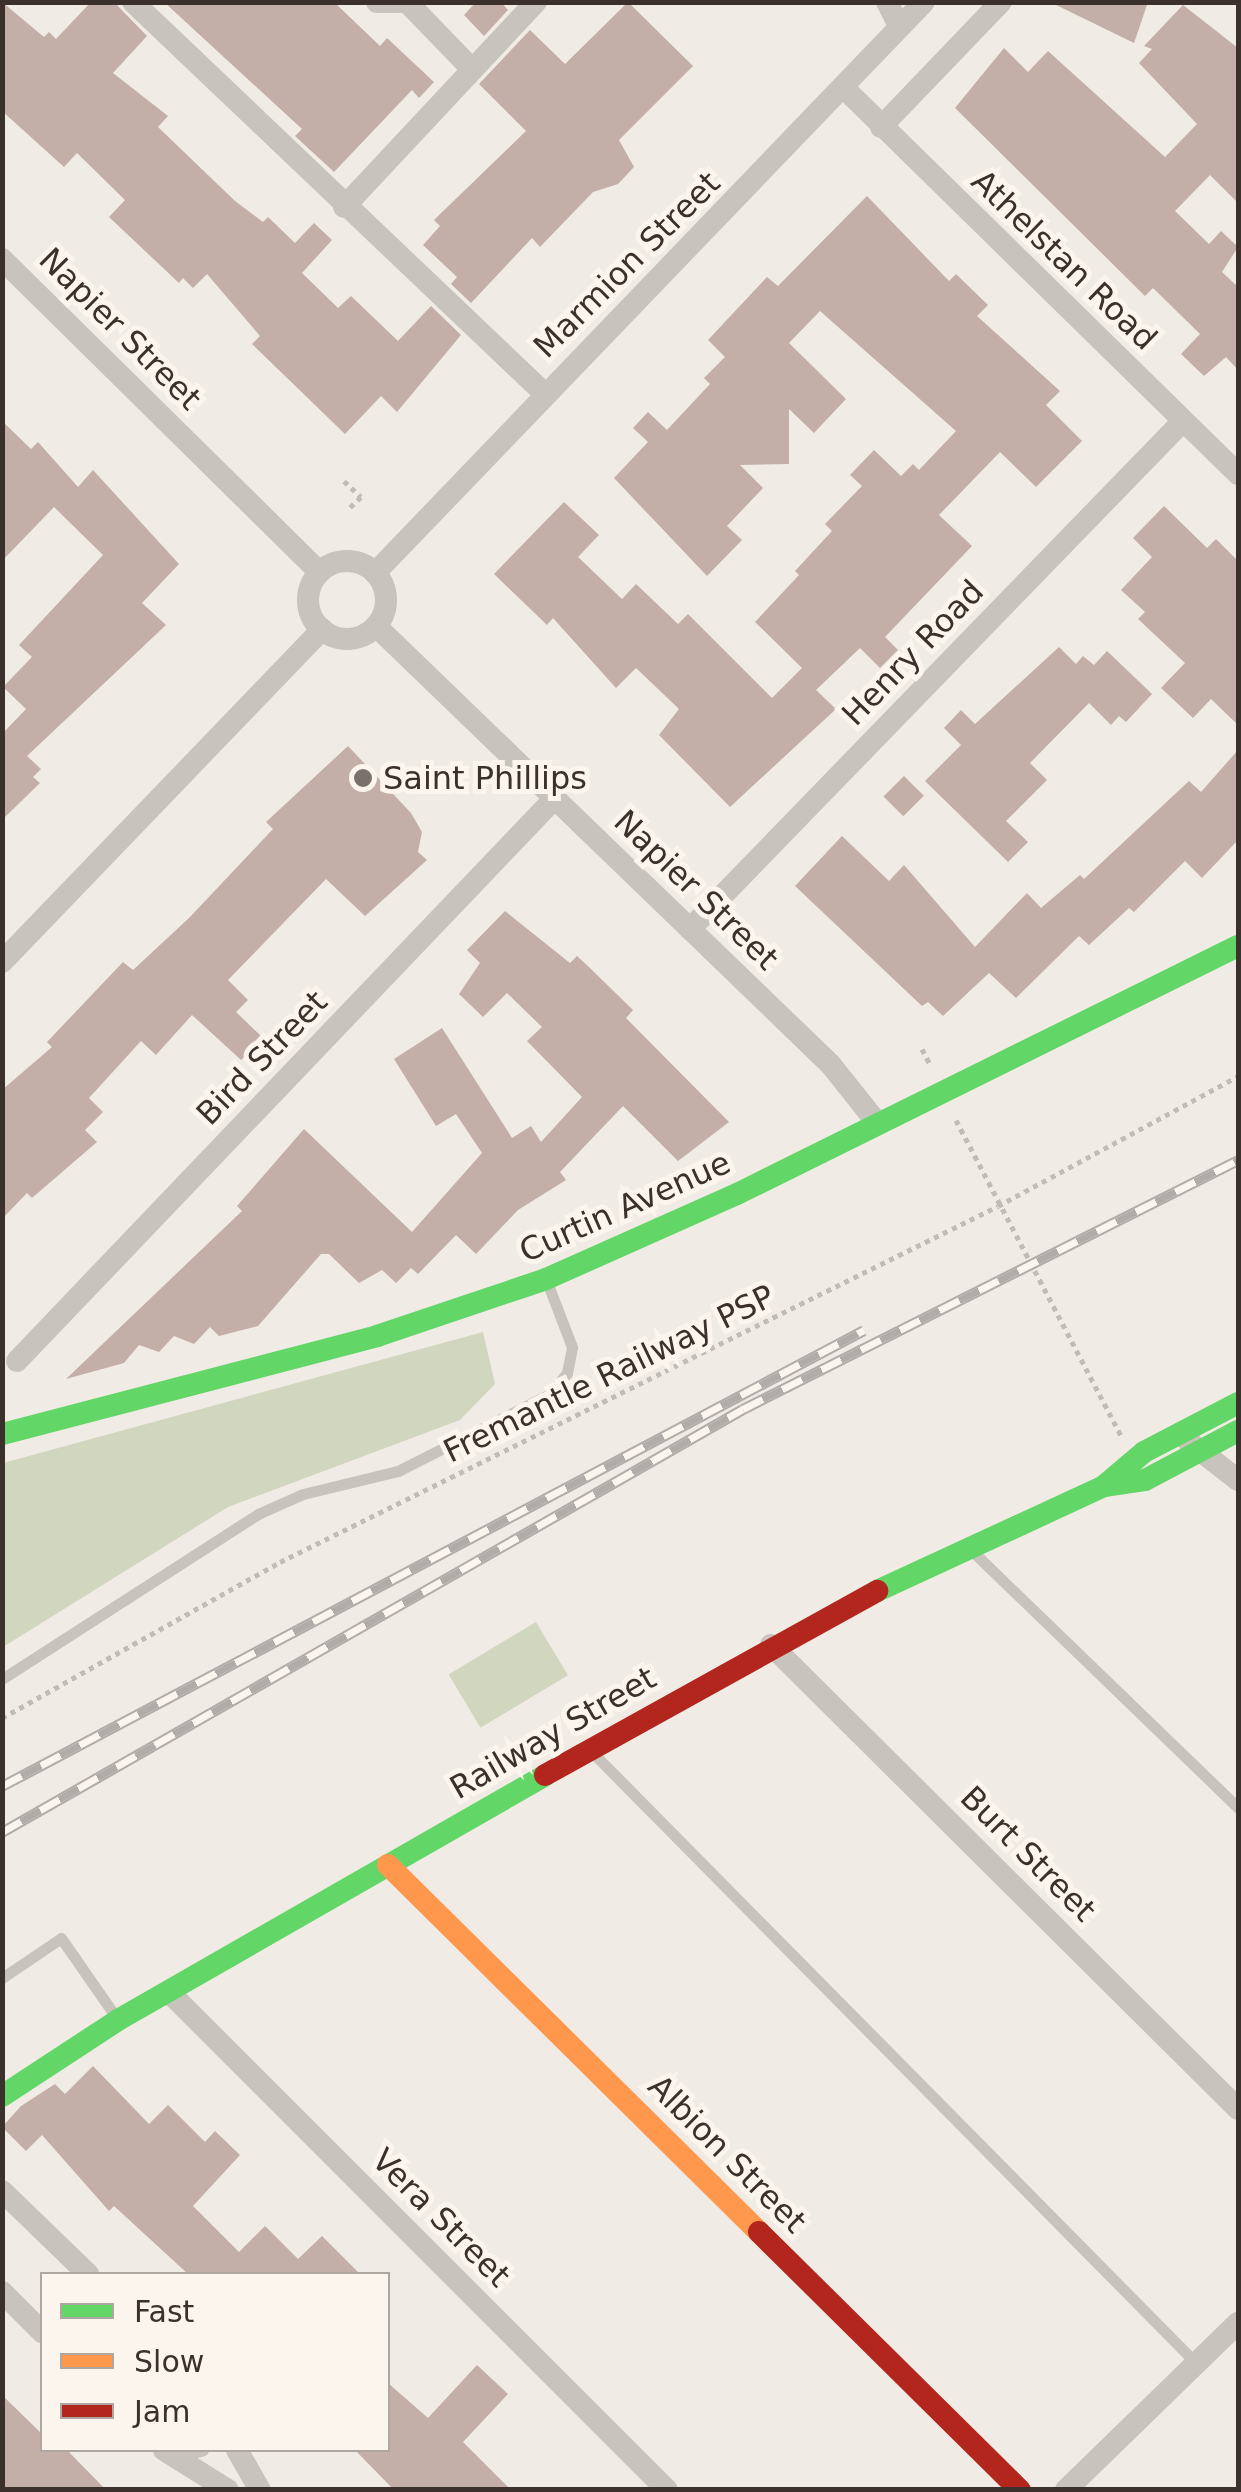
<!DOCTYPE html>
<style>
body{margin:0}
#map{position:relative;width:1241px;height:2492px;overflow:hidden;background:#f0ebe5;font-family:"DejaVu Sans",sans-serif}
div>[style]{position:absolute}
[style*='--x']{left:calc(var(--x)*1px);top:calc(var(--y)*1px);width:calc(var(--w)*1px);rotate:calc(var(--a)*1deg)}
.green>*{inset:0;background:#d1d6bf;transform-origin:0 0}
.building>*{inset:0;background:#c3afa7;transform-origin:0 0}
.path>*{height:5px;margin-top:-2.5px;transform-origin:0;background:repeating-linear-gradient(90deg,#c2bbb6 0 5px,transparent 0 10px)}
.lane>*{height:11px;margin:-5.5px;padding:0 5.5px;transform-origin:5.5px;border-radius:5.5px;background:#c9c3be}
.street>*{height:22px;margin:-11px;padding:0 11px;transform-origin:11px;border-radius:11px;background:#c9c3be}
.street>.ring{margin:-11px;padding:0;box-sizing:content-box;background:none;border:22px solid #c9c3be;border-radius:50%}
.fast>*{height:22px;margin:-11px;padding:0 11px;transform-origin:11px;border-radius:11px;background:#63d668}
.slow>*{height:22px;margin:-11px;padding:0 11px;transform-origin:11px;border-radius:11px;background:#ff974d}
.jam>*{height:22px;margin:-11px;padding:0 11px;transform-origin:11px;border-radius:11px;background:#b3261e}
.rail>*{height:11px;margin-top:-5.5px;transform-origin:0;background:repeating-linear-gradient(90deg,#fbf5ee 0 22px,#b1aca8 0 44px);box-sizing:border-box;border-block:2px solid #b1aca8}
.dots>*{width:28px;height:28px;translate:-50% -50%;box-sizing:border-box;border:5px solid #fbf5ee;border-radius:50%}
span{translate:-50% -50%;white-space:nowrap;text-align:center;line-height:1.15;-webkit-text-stroke:10px #fbf5ee;paint-order:stroke}
.street-label{font-size:32px;color:#3b302b}
.poi-label{font-size:32px;color:#3b302b}
.left{translate:0 -50%;text-align:left}
.frame{position:absolute;inset:0;border:5px solid #3b302b;pointer-events:none}
.legend{position:absolute;left:40px;top:2272px;width:350px;height:180px;box-sizing:border-box;background:#fbf5ee;border:2px solid #aea6a0;margin:0;padding:12px 18px;list-style:none;font-size:30px;color:#3b302b}
.legend li{display:flex;align-items:center;gap:20px;height:50px}
.legend b{width:50px;border:2px solid #aea6a0}
</style>
<div id="map">
<div class="green">
<i style="clip-path:polygon(483px 1332px,495px 1384px,460px 1420px,228px 1507px,3px 1647px,3px 1463px)"></i>
<i style="left:536px;top:1622px;width:62px;height:102px;rotate:59deg"></i>
</div>
<div class="building">
<i style="clip-path:polygon(2px 2px,44px 37px,49px 32px,56px 39px,91px 2px,114px 2px,147px 36px,113px 73px,168px 116px,158px 127px,235px 201px,263px 222px,268px 217px,295px 243px,314px 223px,332px 240px,302px 273px,338px 308px,351px 296px,398px 341px,431px 306px,461px 335px,397px 412px,381px 396px,345px 434px,252px 344px,260px 336px,207px 274px,193px 288px,183px 278px,179px 283px,109px 217px,125px 200px,77px 153px,64px 167px,2px 111px)"></i>
<i style="clip-path:polygon(164px 2px,334px 2px,380px 46px,387px 38px,434px 82px,419px 98px,412px 90px,334px 172px,295px 136px,302px 129px)"></i>
<i style="clip-path:polygon(476px 2px,501px 2px,508px 10px,484px 36px,464px 15px)"></i>
<i style="clip-path:polygon(628px 2px,693px 66px,619px 140px,634px 167px,618px 184px,593px 192px,540px 247px,532px 238px,471px 303px,451px 284px,457px 277px,423px 245px,440px 226px,434px 220px,526px 131px,479px 84px,530px 30px,565px 64px)"></i>
<i style="clip-path:polygon(1050px 2px,1148px 2px,1134px 43px)"></i>
<i style="clip-path:polygon(1183px 5px,1238px 48px,1238px 203px,1210px 175px,1175px 211px,1209px 244px,1221px 231px,1238px 247px,1222px 272px,1238px 287px,1238px 370px,1226px 357px,1204px 376px,1181px 354px,1200px 334px,1153px 288px,1145px 296px,955px 108px,1004px 48px,1028px 72px,1048px 51px,1165px 157px,1197px 124px,1139px 63px,1152px 49px,1144px 46px)"></i>
<i style="clip-path:polygon(867px 196px,949px 281px,956px 274px,988px 305px,977px 316px,1060px 391px,1046px 405px,1082px 441px,1036px 487px,1000px 452px,939px 515px,972px 546px,885px 637px,898px 650px,880px 668px,860px 648px,816px 690px,836px 709px,730px 807px,659px 735px,679px 709px,636px 668px,616px 688px,553px 618px,547px 625px,494px 574px,564px 502px,599px 535px,578px 557px,622px 599px,636px 584px,678px 624px,688px 614px,772px 698px,802px 668px,755px 622px,799px 575px,795px 571px,832px 531px,825px 524px,862px 486px,850px 475px,874px 450px,901px 476px,913px 464px,919px 470px,956px 431px,820px 311px,789px 343px,846px 399px,814px 433px,789px 409px,789px 464px,740px 465px,763px 488px,727px 526px,742px 540px,707px 576px,614px 478px,648px 442px,633px 428px,648px 412px,667px 430px,710px 384px,704px 378px,725px 357px,708px 340px,767px 277px,778px 286px)"></i>
<i style="clip-path:polygon(2px 421px,31px 449px,38px 442px,78px 487px,93px 470px,179px 564px,142px 603px,166px 625px,27px 756px,41px 769px,33px 777px,40px 783px,2px 820px,2px 734px,26px 709px,3px 687px,32px 657px,19px 645px,103px 555px,54px 507px,2px 561px)"></i>
<i style="clip-path:polygon(1164px 506px,1207px 548px,1216px 539px,1238px 561px,1238px 725px,1211px 699px,1193px 718px,1161px 688px,1185px 663px,1138px 619px,1145px 612px,1121px 590px,1152px 557px,1133px 538px)"></i>
<i style="clip-path:polygon(1059px 647px,1076px 664px,1083px 656px,1094px 665px,1107px 651px,1152px 694px,1126px 722px,1119px 716px,1111px 725px,1089px 703px,1030px 763px,1047px 780px,1006px 821px,1028px 842px,1008px 862px,925px 781px,961px 745px,944px 728px,961px 710px,975px 724px)"></i>
<i style="clip-path:polygon(348px 746px,411px 813px,422px 832px,418px 852px,427px 860px,365px 916px,326px 879px,228px 980px,248px 1000px,236px 1012px,263px 1038px,241px 1060px,192px 1015px,156px 1055px,141px 1041px,89px 1098px,103px 1112px,85px 1130px,97px 1142px,32px 1198px,27px 1193px,2px 1219px,2px 1090px,52px 1047px,47px 1042px,123px 962px,133px 970px,189px 918px,273px 829px,266px 822px)"></i>
<i style="clip-path:polygon(1238px 750px,1238px 840px,1202px 878px,1185px 861px,1134px 912px,1129px 908px,1089px 945px,1079px 936px,1016px 998px,989px 973px,943px 1016px,928px 1002px,922px 1006px,795px 886px,842px 836px,889px 881px,904px 865px,975px 947px,1027px 893px,1041px 908px,1080px 875px,1084px 879px,1189px 781px,1201px 792px)"></i>
<i style="left:904px;top:776px;width:28px;height:29px;rotate:45deg"></i>
<i style="clip-path:polygon(505px 911px,570px 963px,577px 956px,591px 969px,633px 1010px,626px 1018px,729px 1122px,678px 1161px,623px 1106px,560px 1172px,566px 1180px,518px 1210px,476px 1254px,456px 1235px,418px 1274px,411px 1268px,396px 1283px,382px 1270px,359px 1283px,329px 1254px,321px 1254px,258px 1326px,219px 1336px,210px 1327px,194px 1344px,174px 1336px,159px 1352px,139px 1345px,124px 1363px,66px 1379px,242px 1211px,237px 1206px,304px 1129px,412px 1232px,482px 1153px,456px 1114px,436px 1126px,394px 1059px,442px 1028px,512px 1138px,531px 1126px,541px 1142px,582px 1097px,527px 1041px,542px 1027px,507px 993px,483px 1017px,459px 994px,480px 963px,467px 950px)"></i>
<i style="clip-path:polygon(93px 2066px,149px 2124px,168px 2105px,205px 2142px,215px 2131px,240px 2155px,193px 2206px,239px 2252px,265px 2226px,298px 2259px,322px 2236px,360px 2274px,188px 2274px,114px 2206px,109px 2211px,42px 2135px,26px 2151px,2px 2127px,21px 2106px,55px 2084px,65px 2094px)"></i>
<i style="clip-path:polygon(477px 2365px,508px 2394px,463px 2442px,511px 2490px,394px 2490px,355px 2450px,388px 2450px,388px 2383px,428px 2418px)"></i>
<i style="clip-path:polygon(2px 2395px,42px 2434px,42px 2450px,67px 2450px,106px 2490px,2px 2490px)"></i>
</div>
<div class="path">
<i style="--x:344;--y:481;--w:23;--a:43"></i>
<i style="--x:361;--y:497;--w:16;--a:137"></i>
<i style="--x:922;--y:1049;--w:17;--a:62"></i>
<i style="--x:956;--y:1120;--w:359;--a:62.4"></i>
<i style="--x:2;--y:1718;--w:319;--a:-29.3"></i>
<i style="--x:280;--y:1562;--w:801;--a:-26.37"></i>
<i style="--x:998;--y:1206;--w:273;--a:-28.4"></i>
</div>
<div class="lane">
<i style="--x:968;--y:1547;--w:376;--a:44"></i>
<i style="--x:2;--y:1679;--w:305;--a:-32.8"></i>
<i style="--x:258;--y:1514;--w:49;--a:-24"></i>
<i style="--x:303;--y:1494;--w:98;--a:-13.6"></i>
<i style="--x:398;--y:1471;--w:170;--a:-26.9"></i>
<i style="--x:550;--y:1394;--w:27;--a:-51"></i>
<i style="--x:567;--y:1373;--w:26;--a:-79"></i>
<i style="--x:572;--y:1347;--w:70;--a:-111"></i>
<i style="--x:592;--y:1752;--w:861;--a:45.33"></i>
<i style="--x:2;--y:1978;--w:71;--a:-34.1"></i>
<i style="--x:61;--y:1938;--w:100;--a:55.2"></i>
<i style="--x:179;--y:2457;--w:25;--a:-16"></i>
</div>
<div class="street">
<i style="--x:133;--y:2;--w:569;--a:43.58"></i>
<i style="--x:377;--y:2;--w:23;--a:0"></i>
<i style="--x:407;--y:2;--w:92;--a:45.9"></i>
<i style="--x:887;--y:2;--w:28;--a:63"></i>
<i style="--x:846;--y:90;--w:549;--a:44.41"></i>
<i style="--x:881;--y:127;--w:173;--a:-46.2"></i>
<i style="--x:344;--y:207;--w:281;--a:-46.9"></i>
<i style="--x:2;--y:259;--w:445;--a:44.6"></i>
<i class="ring" style="left:308px;top:561px;width:56px;height:56px"></i>
<i style="--x:375;--y:573;--w:792;--a:-46.13"></i>
<i style="--x:376;--y:626;--w:632;--a:43.97"></i>
<i style="--x:831;--y:1065;--w:75;--a:51.5"></i>
<i style="--x:690;--y:929;--w:706;--a:-45.86"></i>
<i style="--x:2;--y:962;--w:462;--a:-46.1"></i>
<i style="--x:17;--y:1361;--w:777;--a:-46.3"></i>
<i style="--x:1189;--y:1442;--w:62;--a:37.8"></i>
<i style="--x:771;--y:1645;--w:658;--a:44.82"></i>
<i style="--x:169;--y:1992;--w:704;--a:45"></i>
<i style="--x:2;--y:2191;--w:120;--a:44"></i>
<i style="--x:2;--y:2292;--w:57;--a:45"></i>
<i style="--x:164;--y:2450;--w:75;--a:32"></i>
<i style="--x:237;--y:2450;--w:46;--a:60.1"></i>
<i style="--x:1066;--y:2490;--w:240;--a:-44.2"></i>
</div>
<div class="fast">
<i style="--x:2;--y:1434;--w:388;--a:-14.6"></i>
<i style="--x:377;--y:1336;--w:178;--a:-18.6"></i>
<i style="--x:546;--y:1279;--w:209;--a:-24"></i>
<i style="--x:737;--y:1194;--w:559;--a:-26.34"></i>
<i style="--x:1104;--y:1486;--w:52;--a:-40.4"></i>
<i style="--x:1144;--y:1452;--w:106;--a:-27.5"></i>
<i style="--x:877;--y:1591;--w:250;--a:-24.8"></i>
<i style="--x:1104;--y:1486;--w:41;--a:-8.3"></i>
<i style="--x:1145;--y:1480;--w:105;--a:-27.8"></i>
<i style="--x:2;--y:2096;--w:139;--a:-33.2"></i>
<i style="--x:118;--y:2020;--w:492;--a:-29.8"></i>
</div>
<div class="slow">
<i style="--x:388;--y:1865;--w:522;--a:44.69"></i>
</div>
<div class="jam">
<i style="--x:545;--y:1775;--w:380;--a:-29"></i>
<i style="--x:759;--y:2232;--w:367;--a:44.7"></i>
</div>
<div class="rail">
<i style="--x:2;--y:1786;--w:975;--a:-27.88"></i>
<i style="--x:2;--y:1832;--w:853;--a:-29.72"></i>
<i style="--x:743;--y:1409;--w:554;--a:-26.7"></i>
</div>
<div class="dots">
<i style="left:363px;top:778px;background:#7a716c"></i>
</div>
<div class="street-label">
<span style="left:1064px;top:260px;rotate:44deg">Athelstan Road</span>
<span style="left:627px;top:265px;rotate:-45deg">Marmion Street</span>
<span style="left:120px;top:329px;rotate:45deg">Napier Street</span>
<span style="left:913px;top:653px;rotate:-46deg">Henry Road</span>
<span style="left:696px;top:890px;rotate:44deg">Napier Street</span>
<span style="left:262px;top:1058px;rotate:-46deg">Bird Street</span>
<span style="left:625px;top:1207px;rotate:-24deg">Curtin Avenue</span>
<span style="left:609px;top:1374px;rotate:-26deg">Fremantle Railway PSP</span>
<span style="left:553px;top:1733px;rotate:-30deg">Railway Street</span>
<span style="left:1028px;top:1854px;rotate:45deg">Burt Street</span>
<span style="left:727px;top:2154px;rotate:45deg">Albion Street</span>
<span style="left:441px;top:2218px;rotate:45deg">Vera Street</span>
</div>
<div class="poi-label">
<span class="left" style="left:383px;top:778px">Saint Phillips</span>
</div>
<div class="frame"></div>
<ul class="legend">
<li><b style="height:12px;background:#63d668"></b>Fast</li>
<li><b style="height:12px;background:#ff974d"></b>Slow</li>
<li><b style="height:12px;background:#b3261e"></b>Jam</li>
</ul>
</div>
